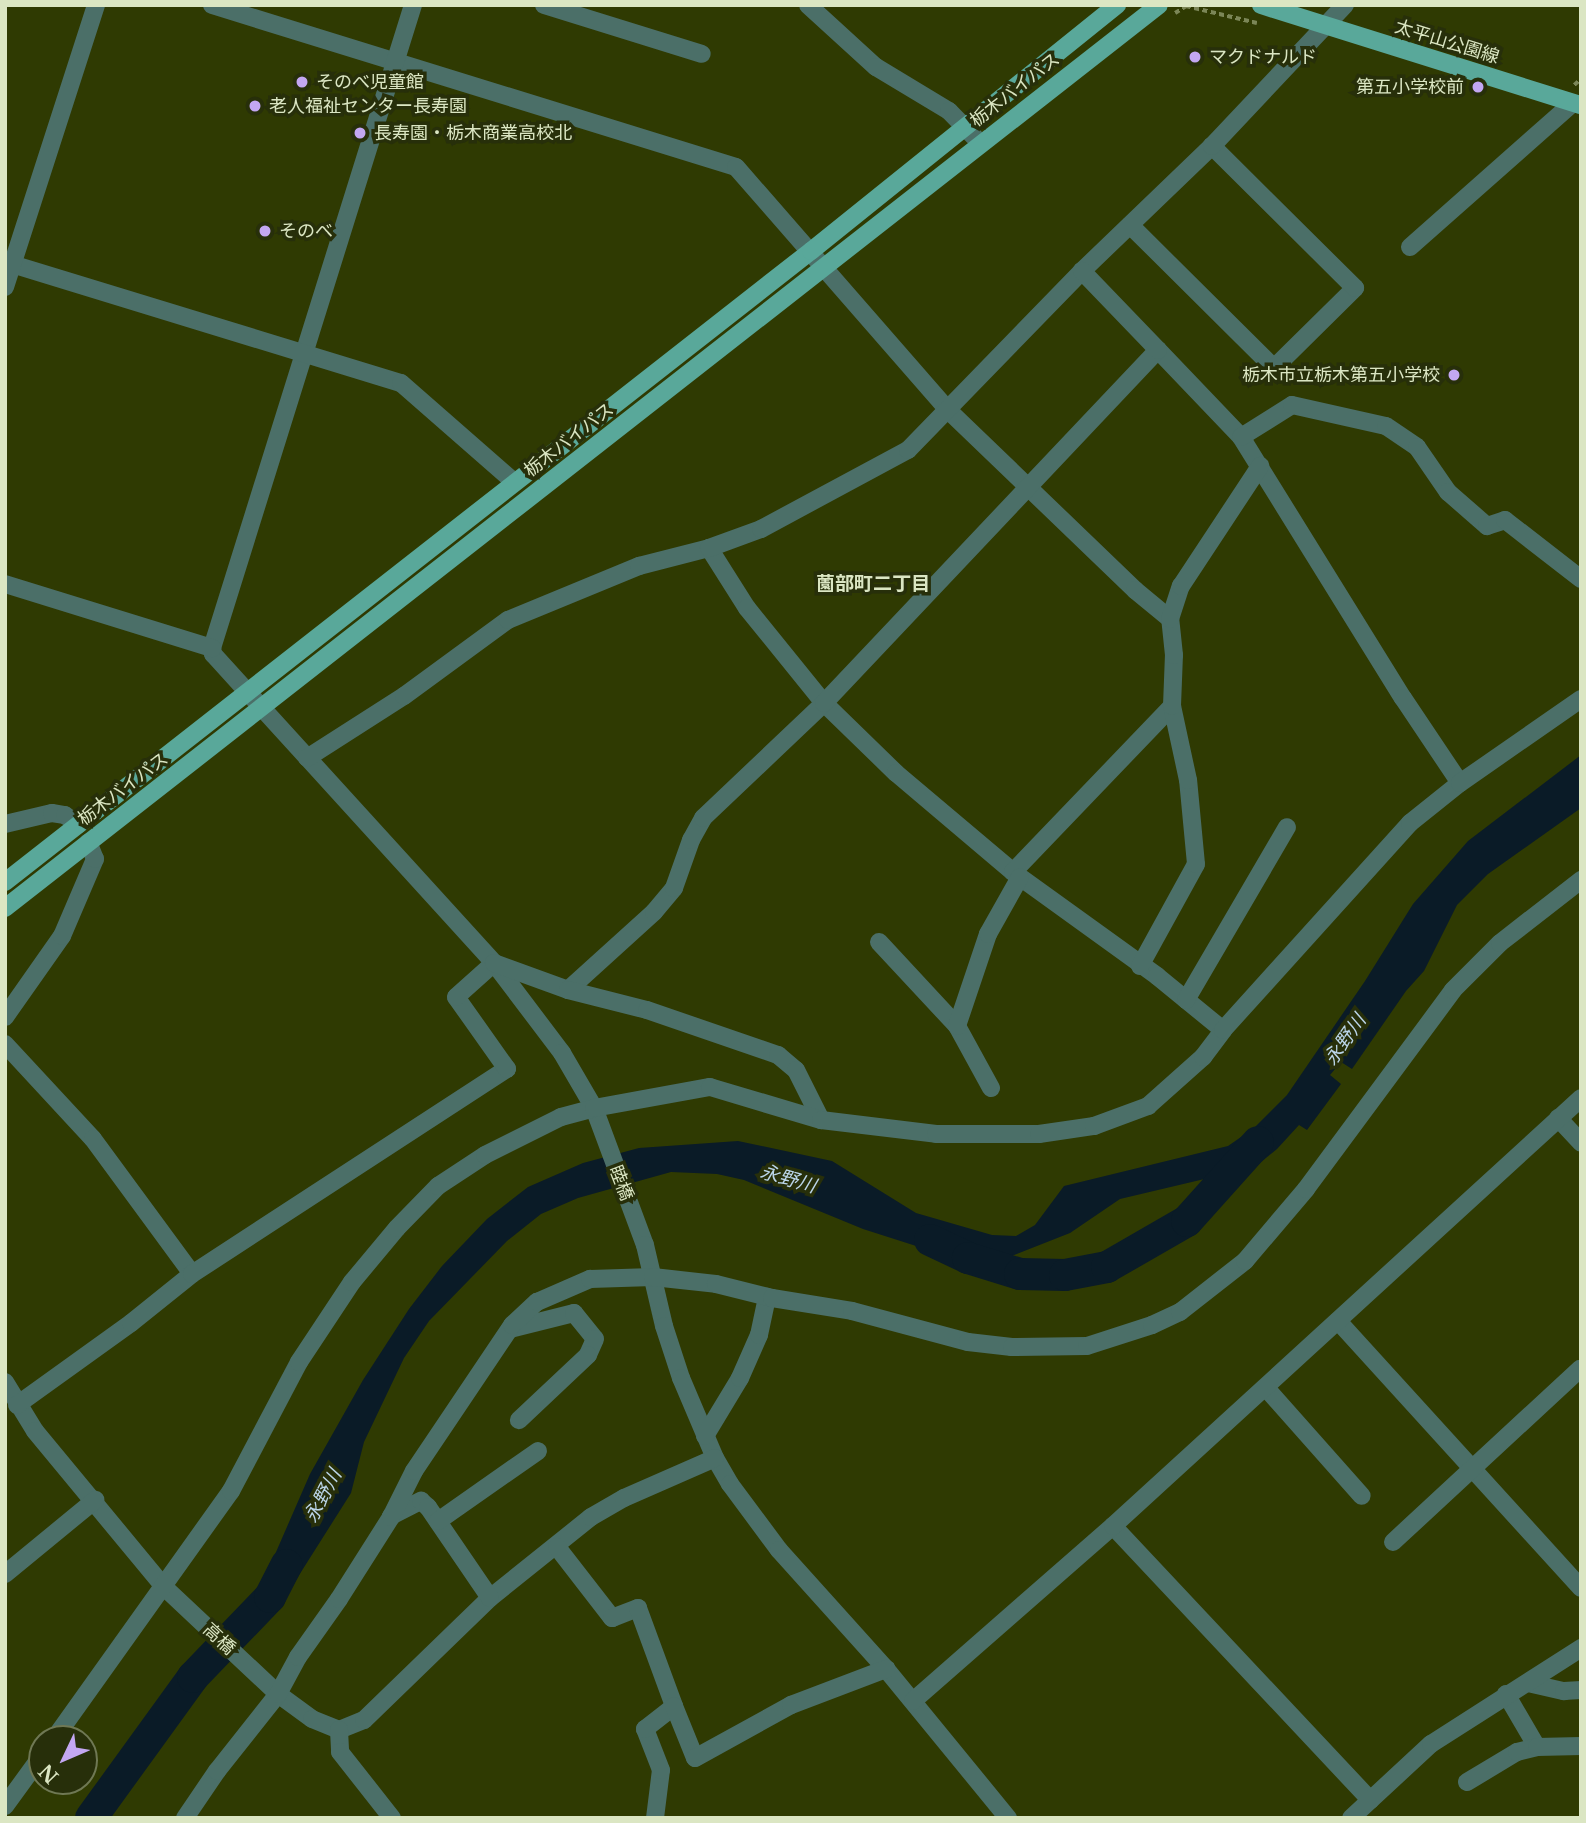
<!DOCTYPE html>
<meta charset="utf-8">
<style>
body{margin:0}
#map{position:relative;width:1586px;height:1823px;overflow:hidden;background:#2f3a02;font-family:"Libre Baskerville","Noto Sans JP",serif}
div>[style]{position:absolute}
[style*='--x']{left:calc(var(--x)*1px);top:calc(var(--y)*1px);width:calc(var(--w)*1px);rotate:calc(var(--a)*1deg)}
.water>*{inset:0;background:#0a1b27}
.river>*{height:32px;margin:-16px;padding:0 16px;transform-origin:16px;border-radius:16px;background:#0a1b27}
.path>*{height:3.5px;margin-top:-1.75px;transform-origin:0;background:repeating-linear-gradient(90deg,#7b8657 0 5px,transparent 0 8.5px)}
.minor>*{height:18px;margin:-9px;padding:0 9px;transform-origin:9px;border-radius:9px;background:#4b6f68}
.major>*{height:18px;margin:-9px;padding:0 9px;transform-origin:9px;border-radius:9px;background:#59a89a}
.dots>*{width:19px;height:19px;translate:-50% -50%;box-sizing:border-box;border:4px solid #272f0a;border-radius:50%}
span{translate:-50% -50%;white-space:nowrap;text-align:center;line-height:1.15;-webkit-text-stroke:7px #272f0a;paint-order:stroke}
.street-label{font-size:18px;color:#dbe6c3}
.poi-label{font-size:18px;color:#dbe6c3}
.left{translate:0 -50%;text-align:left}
.right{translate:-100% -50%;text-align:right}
.neighbourhood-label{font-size:19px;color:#dbe6c3;font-weight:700}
.water-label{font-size:19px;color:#bbd5e9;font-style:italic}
.frame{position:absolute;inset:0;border:7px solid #dbe6c3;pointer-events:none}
.north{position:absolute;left:28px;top:1725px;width:70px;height:70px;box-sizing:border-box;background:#272f0a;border:2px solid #6f7854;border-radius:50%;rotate:226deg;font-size:19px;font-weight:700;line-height:28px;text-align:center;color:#dbe6c3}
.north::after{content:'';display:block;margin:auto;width:24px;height:32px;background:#c3a7f2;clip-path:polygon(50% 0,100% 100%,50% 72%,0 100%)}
</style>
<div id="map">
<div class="water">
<i style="clip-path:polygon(1581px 755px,1581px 808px,1488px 874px,1457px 905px,1424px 971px,1406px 991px,1352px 1069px,1341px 1062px,1330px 1075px,1341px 1084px,1307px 1130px,1299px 1125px,1277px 1149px,1255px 1167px,1120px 1199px,1070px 1233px,996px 1262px,938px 1253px,863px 1229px,744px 1180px,717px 1174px,671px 1172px,578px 1198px,541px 1214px,507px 1241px,429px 1321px,404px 1358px,364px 1442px,351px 1493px,277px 1610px,256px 1598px,310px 1474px,363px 1380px,409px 1309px,442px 1266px,487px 1219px,528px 1187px,583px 1163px,639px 1148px,738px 1141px,832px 1161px,916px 1213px,992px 1235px,1016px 1236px,1035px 1225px,1064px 1186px,1228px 1146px,1254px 1128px,1287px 1095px,1365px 981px,1413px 904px,1468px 841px)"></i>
</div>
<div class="river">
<i style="--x:930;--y:1240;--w:42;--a:25.3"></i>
<i style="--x:968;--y:1258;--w:54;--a:17.1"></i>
<i style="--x:1020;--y:1274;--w:45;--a:1.3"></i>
<i style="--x:1065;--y:1275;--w:43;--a:-10.8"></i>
<i style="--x:1107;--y:1267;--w:92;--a:-29.9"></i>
<i style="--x:1187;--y:1221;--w:106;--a:-48.1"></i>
<i style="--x:91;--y:1818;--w:174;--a:-54.1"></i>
<i style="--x:193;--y:1677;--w:111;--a:-46.1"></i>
<i style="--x:270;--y:1597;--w:36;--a:-63"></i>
</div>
<div class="path">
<i style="--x:1175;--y:13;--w:13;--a:-32"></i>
<i style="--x:1186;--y:6;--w:73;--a:13.5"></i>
<i style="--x:1574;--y:85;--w:9;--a:-41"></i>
</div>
<div class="minor">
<i style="--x:212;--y:5;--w:548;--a:17.18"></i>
<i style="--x:736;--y:167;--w:322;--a:48.9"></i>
<i style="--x:948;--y:410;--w:260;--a:43.9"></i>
<i style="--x:1135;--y:590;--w:45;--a:39.6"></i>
<i style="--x:413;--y:5;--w:674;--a:107.36"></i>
<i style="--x:212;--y:648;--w:6;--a:81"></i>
<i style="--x:213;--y:654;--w:418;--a:47.7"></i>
<i style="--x:494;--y:963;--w:113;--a:52.9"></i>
<i style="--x:562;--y:1053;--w:64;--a:59.8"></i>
<i style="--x:594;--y:1108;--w:146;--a:69.6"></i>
<i style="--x:645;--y:1245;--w:83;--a:76.8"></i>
<i style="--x:664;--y:1326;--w:55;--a:71.9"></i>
<i style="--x:681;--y:1378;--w:87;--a:67"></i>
<i style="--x:715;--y:1458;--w:30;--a:60"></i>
<i style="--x:730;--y:1484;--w:82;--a:53.4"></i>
<i style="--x:779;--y:1550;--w:160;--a:48"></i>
<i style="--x:886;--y:1669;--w:193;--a:50.7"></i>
<i style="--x:544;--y:5;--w:165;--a:17.2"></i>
<i style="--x:808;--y:5;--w:92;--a:42.4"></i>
<i style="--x:876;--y:67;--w:85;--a:31.1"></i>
<i style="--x:949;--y:111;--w:45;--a:45.9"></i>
<i style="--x:1130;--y:225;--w:203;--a:44.8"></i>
<i style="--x:1274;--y:368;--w:114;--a:-44.6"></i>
<i style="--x:1355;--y:288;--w:202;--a:-135.2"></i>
<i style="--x:1410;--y:247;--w:217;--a:-41.5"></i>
<i style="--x:5;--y:262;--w:414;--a:17"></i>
<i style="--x:401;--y:383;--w:150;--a:41.2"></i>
<i style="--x:5;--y:287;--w:296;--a:-72.1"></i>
<i style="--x:1158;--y:350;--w:120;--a:46.3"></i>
<i style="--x:1241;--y:437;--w:307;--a:58.2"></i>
<i style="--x:1403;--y:698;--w:102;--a:56.2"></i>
<i style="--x:1241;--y:437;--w:60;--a:-32.1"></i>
<i style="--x:1292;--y:405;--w:96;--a:12.6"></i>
<i style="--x:1386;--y:426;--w:37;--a:34"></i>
<i style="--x:1417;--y:447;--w:55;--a:55.4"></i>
<i style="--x:1448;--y:492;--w:52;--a:41.1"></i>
<i style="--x:1487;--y:526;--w:19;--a:-18"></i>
<i style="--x:1505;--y:520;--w:96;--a:37.8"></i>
<i style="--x:709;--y:548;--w:71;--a:57.7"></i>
<i style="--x:747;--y:608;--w:122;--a:51"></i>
<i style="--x:824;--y:703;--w:100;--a:44.2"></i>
<i style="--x:896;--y:773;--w:153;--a:40.2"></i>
<i style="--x:1013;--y:872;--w:178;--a:35.8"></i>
<i style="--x:1157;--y:976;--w:85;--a:39.3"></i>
<i style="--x:5;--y:584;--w:217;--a:17.2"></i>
<i style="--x:307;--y:758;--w:115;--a:-32.6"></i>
<i style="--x:404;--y:696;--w:129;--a:-36.2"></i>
<i style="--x:508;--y:620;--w:142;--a:-22.4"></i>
<i style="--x:639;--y:566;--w:72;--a:-14.4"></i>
<i style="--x:709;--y:548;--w:55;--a:-20.1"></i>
<i style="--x:761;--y:529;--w:167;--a:-28.3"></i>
<i style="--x:908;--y:450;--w:250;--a:-45.8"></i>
<i style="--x:1082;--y:271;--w:180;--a:-43.9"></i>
<i style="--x:1212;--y:146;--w:194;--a:-46.7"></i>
<i style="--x:5;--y:824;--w:48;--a:-13.2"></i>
<i style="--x:52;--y:813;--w:13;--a:9"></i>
<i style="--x:65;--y:815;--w:16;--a:38"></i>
<i style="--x:1013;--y:872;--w:230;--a:-46.2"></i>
<i style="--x:879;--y:942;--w:115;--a:47.1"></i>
<i style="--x:1140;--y:966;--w:116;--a:-61.2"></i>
<i style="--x:1196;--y:864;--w:84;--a:-95.4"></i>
<i style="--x:1188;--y:780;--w:76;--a:-102.2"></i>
<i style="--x:1172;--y:706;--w:51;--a:-87.8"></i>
<i style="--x:1174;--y:655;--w:36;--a:-96"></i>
<i style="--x:1170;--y:619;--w:35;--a:-72"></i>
<i style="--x:1181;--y:586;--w:144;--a:-56.6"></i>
<i style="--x:568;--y:990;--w:116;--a:-42.2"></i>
<i style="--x:654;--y:912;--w:31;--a:-50"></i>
<i style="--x:674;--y:888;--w:51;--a:-70.5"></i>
<i style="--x:691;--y:840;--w:25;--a:-61"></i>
<i style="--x:703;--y:818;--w:167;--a:-43.5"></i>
<i style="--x:824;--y:703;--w:486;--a:-46.6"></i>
<i style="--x:1158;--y:350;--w:110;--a:-133.9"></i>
<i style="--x:1186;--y:1000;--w:200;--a:-59.7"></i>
<i style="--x:5;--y:1017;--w:99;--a:-54.9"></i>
<i style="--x:62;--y:936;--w:84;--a:-66.8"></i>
<i style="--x:95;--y:859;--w:18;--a:-112"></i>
<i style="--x:5;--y:1044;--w:129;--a:47.2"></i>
<i style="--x:93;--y:1139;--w:167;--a:53.7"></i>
<i style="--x:991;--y:1088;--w:71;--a:-118.7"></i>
<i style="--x:957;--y:1026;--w:97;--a:-71.4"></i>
<i style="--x:988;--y:934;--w:65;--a:-60.7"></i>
<i style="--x:1558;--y:1118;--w:34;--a:47"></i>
<i style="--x:1338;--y:1321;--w:361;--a:47.7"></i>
<i style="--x:510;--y:1329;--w:66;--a:-14"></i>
<i style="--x:574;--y:1313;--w:33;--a:51"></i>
<i style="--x:595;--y:1339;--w:17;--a:114"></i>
<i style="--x:588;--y:1355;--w:95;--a:136.7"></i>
<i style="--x:5;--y:1382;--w:57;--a:58.5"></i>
<i style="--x:35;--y:1431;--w:201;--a:50.4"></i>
<i style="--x:163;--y:1586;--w:158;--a:43.2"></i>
<i style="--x:278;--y:1694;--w:42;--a:36.3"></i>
<i style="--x:312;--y:1719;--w:29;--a:22"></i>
<i style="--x:339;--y:1730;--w:27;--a:-22"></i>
<i style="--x:364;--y:1720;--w:175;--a:-44.1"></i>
<i style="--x:490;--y:1598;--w:129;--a:-38.7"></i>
<i style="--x:591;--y:1517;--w:38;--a:-30"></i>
<i style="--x:624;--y:1498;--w:99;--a:-23.7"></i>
<i style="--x:1266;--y:1388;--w:144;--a:48.4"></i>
<i style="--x:17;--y:1405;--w:140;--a:-35.7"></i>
<i style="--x:131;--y:1323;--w:78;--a:-38.8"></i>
<i style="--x:192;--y:1274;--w:376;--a:-33.1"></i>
<i style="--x:507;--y:1069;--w:88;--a:-125.3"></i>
<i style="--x:456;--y:997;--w:51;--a:-41.8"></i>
<i style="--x:494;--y:963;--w:79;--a:20"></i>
<i style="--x:568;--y:990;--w:81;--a:14.2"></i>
<i style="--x:647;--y:1010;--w:139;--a:19"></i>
<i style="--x:778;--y:1055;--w:23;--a:40"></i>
<i style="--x:796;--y:1070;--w:56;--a:63.4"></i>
<i style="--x:705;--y:1436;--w:68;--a:-58.9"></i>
<i style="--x:740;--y:1378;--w:47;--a:-66.2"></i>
<i style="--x:759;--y:1335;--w:39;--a:-78"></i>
<i style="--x:391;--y:1516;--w:34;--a:-27"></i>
<i style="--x:421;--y:1501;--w:9;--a:41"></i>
<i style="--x:428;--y:1507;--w:110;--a:55.7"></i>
<i style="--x:438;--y:1521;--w:122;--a:-35"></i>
<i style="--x:1113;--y:1526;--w:376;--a:46.8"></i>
<i style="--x:1393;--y:1542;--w:255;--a:-42.8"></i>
<i style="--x:557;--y:1547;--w:90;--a:52.2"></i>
<i style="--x:612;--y:1618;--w:28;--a:-21"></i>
<i style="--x:638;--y:1608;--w:104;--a:69.8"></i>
<i style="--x:5;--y:1574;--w:117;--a:-39.4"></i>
<i style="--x:1528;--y:1683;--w:37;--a:13"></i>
<i style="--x:1564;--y:1691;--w:17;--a:-3"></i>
<i style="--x:1506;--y:1694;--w:61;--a:59.7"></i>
<i style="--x:913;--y:1701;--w:266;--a:-41.2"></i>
<i style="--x:1113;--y:1526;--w:634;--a:-42.44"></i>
<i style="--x:339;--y:1730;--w:22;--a:87"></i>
<i style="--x:340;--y:1752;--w:84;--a:51.8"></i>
<i style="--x:54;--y:1739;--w:305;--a:-54.5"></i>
<i style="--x:231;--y:1491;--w:146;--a:-62.2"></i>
<i style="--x:299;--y:1362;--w:96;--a:-56.5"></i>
<i style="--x:352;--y:1282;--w:70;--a:-50.2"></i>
<i style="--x:397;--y:1228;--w:59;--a:-45.7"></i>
<i style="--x:438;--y:1186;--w:56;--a:-33.4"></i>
<i style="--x:485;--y:1155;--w:85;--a:-26.6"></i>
<i style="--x:561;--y:1117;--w:34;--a:-15"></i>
<i style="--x:594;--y:1108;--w:118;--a:-10.3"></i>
<i style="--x:710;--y:1087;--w:116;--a:16.6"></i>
<i style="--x:821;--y:1120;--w:116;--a:6.9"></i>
<i style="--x:936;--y:1134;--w:103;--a:0"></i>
<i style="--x:1039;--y:1134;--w:56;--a:-8.3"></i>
<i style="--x:1094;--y:1126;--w:58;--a:-20.3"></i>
<i style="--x:1148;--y:1106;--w:74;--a:-41.7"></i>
<i style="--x:1203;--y:1057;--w:34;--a:-53"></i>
<i style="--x:1223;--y:1030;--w:279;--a:-47.9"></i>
<i style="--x:1410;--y:823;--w:64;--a:-38.7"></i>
<i style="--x:1460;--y:783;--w:147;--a:-34.8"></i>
<i style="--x:1467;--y:1782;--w:58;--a:-31"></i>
<i style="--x:1517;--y:1752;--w:21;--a:-14"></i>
<i style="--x:1537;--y:1747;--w:44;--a:-1.3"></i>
<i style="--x:5;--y:1806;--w:63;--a:-54"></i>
<i style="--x:185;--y:1818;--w:57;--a:-55.8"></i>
<i style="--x:217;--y:1771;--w:98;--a:-51.6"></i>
<i style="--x:278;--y:1694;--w:42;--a:-61.6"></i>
<i style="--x:298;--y:1657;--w:71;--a:-54.7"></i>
<i style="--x:339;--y:1599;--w:97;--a:-57.6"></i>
<i style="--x:391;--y:1517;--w:51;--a:-63.4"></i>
<i style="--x:414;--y:1471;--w:176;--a:-56.1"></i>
<i style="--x:512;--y:1325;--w:34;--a:-43"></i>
<i style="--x:537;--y:1302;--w:58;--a:-23.5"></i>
<i style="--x:590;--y:1279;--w:63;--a:-1.8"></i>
<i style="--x:653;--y:1277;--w:63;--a:6.3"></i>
<i style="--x:716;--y:1284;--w:58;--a:14"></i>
<i style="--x:772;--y:1298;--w:81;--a:9.2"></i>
<i style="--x:852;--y:1311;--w:120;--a:15"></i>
<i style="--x:968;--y:1342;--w:44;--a:6.5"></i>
<i style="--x:1012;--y:1347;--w:75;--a:-0.8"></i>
<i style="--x:1087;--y:1346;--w:68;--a:-17.9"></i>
<i style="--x:1152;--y:1325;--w:31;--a:-25"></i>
<i style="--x:1180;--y:1312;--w:83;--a:-38.1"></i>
<i style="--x:1245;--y:1261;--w:94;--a:-49.7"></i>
<i style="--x:1306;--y:1189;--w:247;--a:-53.5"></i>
<i style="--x:1453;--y:990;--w:66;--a:-45"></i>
<i style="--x:1500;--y:943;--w:103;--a:-37.9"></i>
<i style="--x:655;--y:1818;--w:48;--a:-82.9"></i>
<i style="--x:661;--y:1770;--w:44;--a:-111.3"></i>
<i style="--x:645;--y:1729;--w:37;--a:-38"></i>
<i style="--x:674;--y:1706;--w:56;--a:68"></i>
<i style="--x:695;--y:1758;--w:110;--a:-28.9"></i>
<i style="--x:791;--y:1705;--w:102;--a:-20.8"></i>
<i style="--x:1351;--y:1818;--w:109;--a:-42.8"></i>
<i style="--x:1431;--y:1744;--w:178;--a:-32.6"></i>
</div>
<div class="major">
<i style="--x:1261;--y:5;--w:335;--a:17.4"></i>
<i style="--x:5;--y:882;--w:1024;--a:-38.06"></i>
<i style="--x:811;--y:251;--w:393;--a:-38.8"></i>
<i style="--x:5;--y:908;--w:1465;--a:-38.04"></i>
</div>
<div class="dots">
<i style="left:1195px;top:57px;background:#c3a7f2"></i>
<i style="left:302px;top:82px;background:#c3a7f2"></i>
<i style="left:1478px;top:87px;background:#c3a7f2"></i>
<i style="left:255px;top:106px;background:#c3a7f2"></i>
<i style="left:360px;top:133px;background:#c3a7f2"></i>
<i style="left:265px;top:231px;background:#c3a7f2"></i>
<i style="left:1454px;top:375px;background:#c3a7f2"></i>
</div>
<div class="street-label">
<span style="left:1447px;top:42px;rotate:17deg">太平山公園線</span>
<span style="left:1015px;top:90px;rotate:-38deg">栃木バイパス</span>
<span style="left:569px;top:440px;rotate:-38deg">栃木バイパス</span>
<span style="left:123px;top:789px;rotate:-37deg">栃木バイパス</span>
<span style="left:621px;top:1183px;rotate:69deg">睦橋</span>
<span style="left:219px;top:1639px;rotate:43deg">高橋</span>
</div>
<div class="poi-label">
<span class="left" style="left:1209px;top:57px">マクドナルド</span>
<span class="left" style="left:316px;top:82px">そのべ児童館</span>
<span class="right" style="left:1464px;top:87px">第五小学校前</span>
<span class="left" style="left:269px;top:106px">老人福祉センター長寿園</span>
<span class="left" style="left:374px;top:133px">長寿園・栃木商業高校北</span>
<span class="left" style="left:279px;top:231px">そのべ</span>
<span class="right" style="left:1440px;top:375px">栃木市立栃木第五小学校</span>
</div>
<div class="neighbourhood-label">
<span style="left:873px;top:584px">薗部町二丁目</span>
</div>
<div class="water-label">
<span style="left:1345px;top:1040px;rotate:-55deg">永野川</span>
<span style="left:788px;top:1179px;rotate:16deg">永野川</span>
<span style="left:323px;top:1496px;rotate:-62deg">永野川</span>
</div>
<div class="frame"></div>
<div class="north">N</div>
</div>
